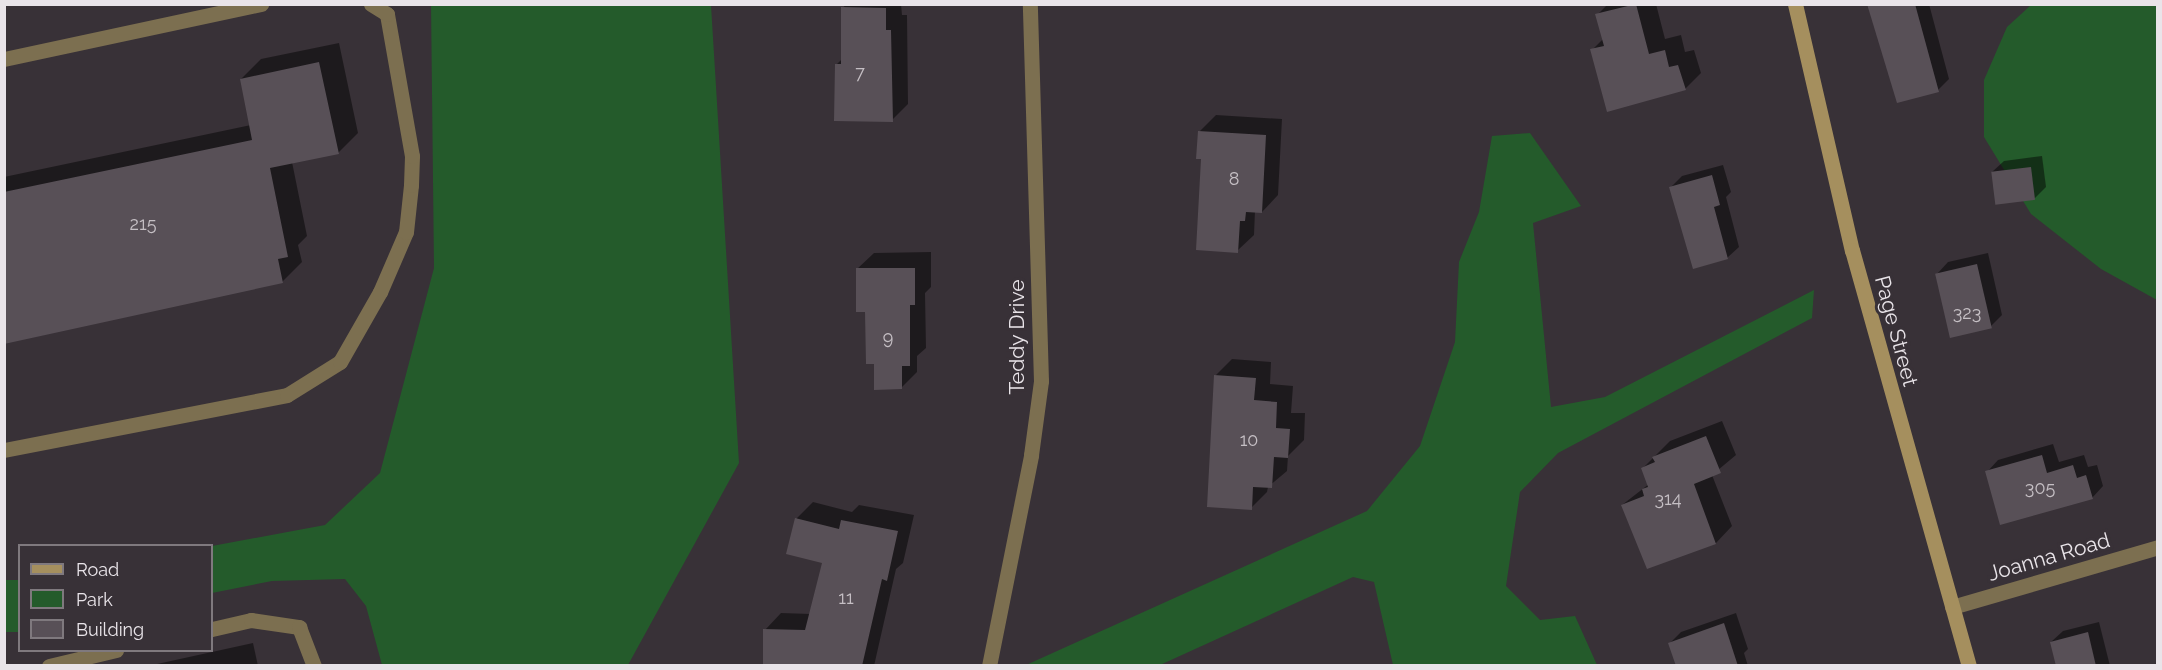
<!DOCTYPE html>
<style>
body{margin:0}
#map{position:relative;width:2162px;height:670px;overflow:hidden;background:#383137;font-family:Raleway,sans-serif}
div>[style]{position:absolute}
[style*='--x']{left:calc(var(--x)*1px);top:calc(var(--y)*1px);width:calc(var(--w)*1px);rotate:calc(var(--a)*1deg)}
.green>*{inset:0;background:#245b2b;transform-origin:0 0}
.shadow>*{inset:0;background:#0007}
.building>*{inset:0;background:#585057;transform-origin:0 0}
.lane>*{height:15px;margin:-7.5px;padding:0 7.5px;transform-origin:7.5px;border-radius:7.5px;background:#7c6f50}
.street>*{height:15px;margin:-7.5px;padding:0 7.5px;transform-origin:7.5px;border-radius:7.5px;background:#7c6f50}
.secondary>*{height:15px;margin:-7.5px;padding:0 7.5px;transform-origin:7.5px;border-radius:7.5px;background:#a58f5e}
span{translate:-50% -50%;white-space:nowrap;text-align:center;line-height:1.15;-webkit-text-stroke:6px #383137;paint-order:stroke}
.number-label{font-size:18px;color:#c5bfc4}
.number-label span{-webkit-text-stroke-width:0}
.street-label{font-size:21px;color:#e9e4e9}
.frame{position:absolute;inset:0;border:6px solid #e9e4e9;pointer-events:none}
.legend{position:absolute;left:18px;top:544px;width:195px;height:108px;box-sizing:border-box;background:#383137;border:2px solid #7f797e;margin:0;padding:8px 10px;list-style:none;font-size:18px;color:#e9e4e9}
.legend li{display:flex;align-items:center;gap:12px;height:30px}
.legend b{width:30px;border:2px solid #7f797e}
</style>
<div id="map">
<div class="green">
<i style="clip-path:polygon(431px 5px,711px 5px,739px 463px,628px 665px,382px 665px,366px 606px,345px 579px,272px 581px,212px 593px,212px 546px,325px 525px,380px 473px,434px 268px)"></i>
<i style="clip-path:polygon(2031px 5px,2157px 5px,2157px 300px,2101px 269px,2031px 214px,1984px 137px,1984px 80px,2007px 27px)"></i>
<i style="clip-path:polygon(1530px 133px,1581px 206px,1533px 223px,1551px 407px,1605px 397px,1814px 290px,1812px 318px,1558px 453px,1520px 492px,1506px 586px,1540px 620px,1575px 616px,1597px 665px,1393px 665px,1374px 582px,1353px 577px,1160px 665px,1026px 665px,1367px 511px,1420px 446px,1455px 342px,1459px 262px,1479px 212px,1492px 136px)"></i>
<i style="left:19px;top:580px;width:52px;height:14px;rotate:90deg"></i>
</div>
<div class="shadow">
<i style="clip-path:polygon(846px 4px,901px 4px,902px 15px,907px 15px,908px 104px,892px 120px,836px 65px,842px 59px,843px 8px)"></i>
<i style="clip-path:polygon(1608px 4px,1656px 4px,1665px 39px,1681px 35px,1685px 52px,1694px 50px,1701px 73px,1685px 89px,1592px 50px,1604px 38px,1597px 15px)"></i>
<i style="clip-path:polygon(1869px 4px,1929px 4px,1949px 79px,1938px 90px)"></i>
<i style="clip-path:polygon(339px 43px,358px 133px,338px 153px,292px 162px,307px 236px,298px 245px,302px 262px,282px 282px,4px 342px,4px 177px,251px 125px,241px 79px,261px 59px)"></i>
<i style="clip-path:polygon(1216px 115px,1282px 119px,1278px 195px,1262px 212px,1255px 211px,1254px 235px,1237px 251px,1202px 158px,1200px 131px)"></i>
<i style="clip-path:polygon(2042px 156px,2046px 187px,2034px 199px,1992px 172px,2004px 161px)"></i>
<i style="clip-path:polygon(1723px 165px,1731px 192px,1726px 197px,1739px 247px,1727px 258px,1671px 187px,1682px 176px)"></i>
<i style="clip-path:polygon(931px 252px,931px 287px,925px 293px,926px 348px,917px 356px,917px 372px,901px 388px,875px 363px,857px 269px,874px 253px)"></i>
<i style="clip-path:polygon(1988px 253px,2002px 315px,1991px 326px,1937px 274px,1948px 262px)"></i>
<i style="clip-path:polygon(1232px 359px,1271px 362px,1270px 384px,1293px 386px,1291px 413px,1305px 413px,1304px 440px,1288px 456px,1287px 471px,1268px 487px,1267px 492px,1251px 508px,1215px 376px)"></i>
<i style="clip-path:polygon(1722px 421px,1736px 455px,1712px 475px,1732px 526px,1716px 543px,1648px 567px,1622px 505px,1649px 484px,1643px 468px,1670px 441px)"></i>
<i style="clip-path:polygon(2053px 444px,2059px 462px,2084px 455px,2088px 467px,2097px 465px,2103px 486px,2092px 498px,1987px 472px,1998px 460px)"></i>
<i style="clip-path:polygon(813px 502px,852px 512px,859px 505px,914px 515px,903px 563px,896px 569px,874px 666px,764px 666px,765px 630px,781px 613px,811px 614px,824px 562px,788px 553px,797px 518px)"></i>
<i style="clip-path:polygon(1736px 613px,1748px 649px,1744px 653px,1748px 666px,1678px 666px,1670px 643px,1681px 632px)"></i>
<i style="clip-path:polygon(2099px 622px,2110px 666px,2057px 666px,2051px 642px,2063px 631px)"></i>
<i style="clip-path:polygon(253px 643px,258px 666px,148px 666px)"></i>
</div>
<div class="building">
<i style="clip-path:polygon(1636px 4px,1649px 54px,1665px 50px,1669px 67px,1678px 65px,1686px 90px,1607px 112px,1590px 49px,1604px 46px,1595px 14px)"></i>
<i style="clip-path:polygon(1867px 4px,1915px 4px,1939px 92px,1897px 103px)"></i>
<i style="clip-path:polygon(841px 7px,886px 8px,886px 30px,891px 30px,893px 122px,834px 121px,835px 64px,841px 64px)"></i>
<i style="clip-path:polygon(319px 62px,339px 154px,270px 168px,288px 257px,278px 259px,283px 283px,4px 344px,4px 192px,252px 140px,240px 79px)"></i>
<i style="clip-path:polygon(1198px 131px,1266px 135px,1262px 213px,1246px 212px,1245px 221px,1240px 221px,1238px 253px,1196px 250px,1201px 159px,1196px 159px)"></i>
<i style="left:2031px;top:167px;width:33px;height:40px;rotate:83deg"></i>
<i style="clip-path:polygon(1712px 175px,1720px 205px,1714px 207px,1728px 259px,1693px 269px,1669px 187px)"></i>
<i style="left:1977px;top:264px;width:66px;height:43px;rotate:77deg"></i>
<i style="clip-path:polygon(856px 268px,915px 268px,915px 305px,910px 305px,910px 366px,902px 366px,902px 389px,874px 390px,874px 364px,866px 364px,865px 312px,856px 312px)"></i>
<i style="clip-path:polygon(1214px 375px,1256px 378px,1254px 400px,1277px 402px,1276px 428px,1290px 429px,1288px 458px,1274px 457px,1272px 488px,1253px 487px,1252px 510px,1207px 507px)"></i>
<i style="clip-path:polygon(1706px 436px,1721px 473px,1694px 484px,1716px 544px,1647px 569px,1621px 505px,1644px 496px,1642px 489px,1648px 487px,1641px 468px,1655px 462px,1652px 457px)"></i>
<i style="clip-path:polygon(2042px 455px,2047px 473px,2073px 465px,2077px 478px,2086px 475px,2093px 499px,2000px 525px,1985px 471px)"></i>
<i style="clip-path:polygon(795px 518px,839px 529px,841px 520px,898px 531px,887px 581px,882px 579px,862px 666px,763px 666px,763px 629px,805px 630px,822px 563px,786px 554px)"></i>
<i style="clip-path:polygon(1724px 623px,1738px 666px,1676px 666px,1668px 643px)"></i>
<i style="clip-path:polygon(2088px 632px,2096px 666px,2056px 666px,2050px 642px)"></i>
</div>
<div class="lane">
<i style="--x:4;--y:59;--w:263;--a:-12.1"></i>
<i style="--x:4;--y:450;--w:288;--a:-11"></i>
<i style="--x:287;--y:395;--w:62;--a:-31.9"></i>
<i style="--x:340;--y:362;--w:81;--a:-60.3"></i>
<i style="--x:380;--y:292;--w:65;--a:-66.6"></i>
<i style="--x:406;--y:232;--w:47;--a:-83.9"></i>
<i style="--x:411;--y:185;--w:29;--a:-88"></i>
<i style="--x:412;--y:156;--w:144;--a:-100"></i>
<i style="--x:387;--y:14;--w:19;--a:-148"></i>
<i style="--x:212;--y:629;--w:40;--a:-13"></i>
<i style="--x:251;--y:620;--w:49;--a:8.3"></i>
<i style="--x:299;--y:627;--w:42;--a:69"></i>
<i style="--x:49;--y:666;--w:69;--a:-13.4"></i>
</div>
<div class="street">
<i style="--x:1952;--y:607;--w:215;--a:-16.2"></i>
<i style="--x:989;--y:666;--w:215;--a:-78.7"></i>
<i style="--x:1031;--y:455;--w:75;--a:-82.3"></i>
<i style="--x:1041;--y:381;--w:377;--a:-91.7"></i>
</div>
<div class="secondary">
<i style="--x:1795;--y:4;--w:253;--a:77"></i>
<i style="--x:1852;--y:250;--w:432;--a:74.3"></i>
</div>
<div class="number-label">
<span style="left:860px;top:73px">7</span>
<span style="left:1234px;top:179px">8</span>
<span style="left:143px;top:224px">215</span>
<span style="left:1967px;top:313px">323</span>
<span style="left:888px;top:338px">9</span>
<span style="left:1249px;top:440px">10</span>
<span style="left:2040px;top:488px">305</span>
<span style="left:1668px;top:499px">314</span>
<span style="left:846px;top:598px">11</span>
</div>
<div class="street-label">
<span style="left:1896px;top:331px;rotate:75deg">Page Street</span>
<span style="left:1017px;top:337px;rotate:-90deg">Teddy Drive</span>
<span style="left:2049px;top:557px;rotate:-16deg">Joanna Road</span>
</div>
<div class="frame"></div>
<ul class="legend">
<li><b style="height:8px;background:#a58f5e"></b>Road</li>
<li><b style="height:16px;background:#245b2b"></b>Park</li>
<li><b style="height:16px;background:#585057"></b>Building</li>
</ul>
</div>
